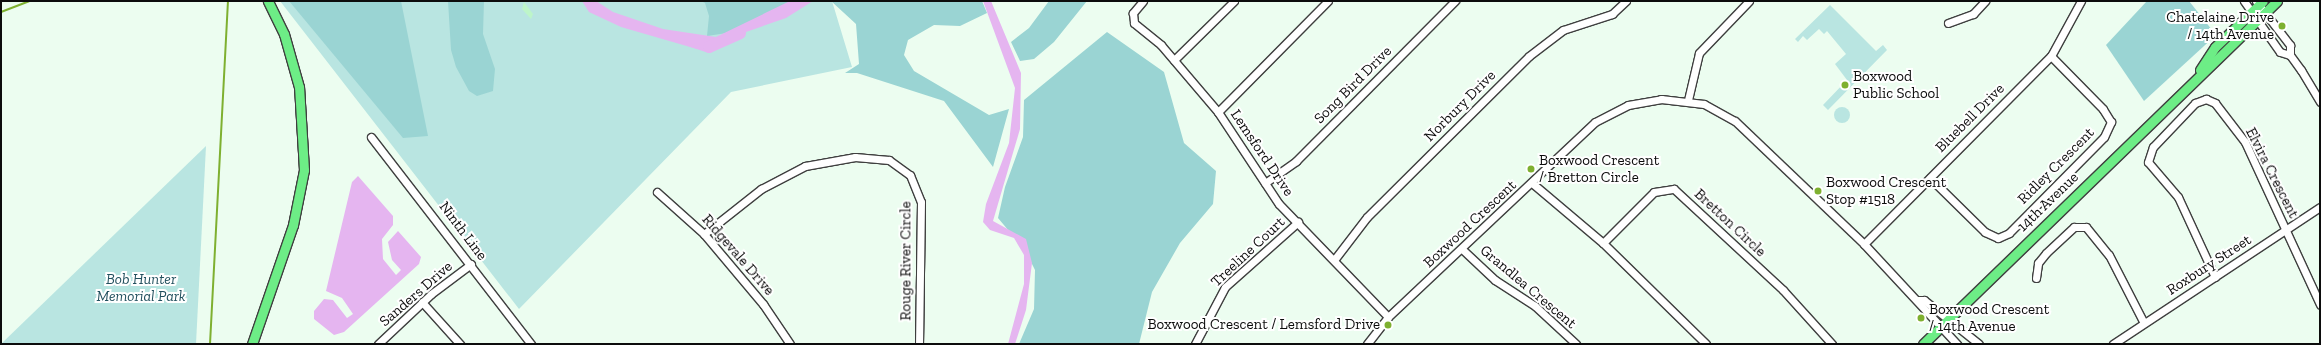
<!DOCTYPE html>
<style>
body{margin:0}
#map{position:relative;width:2321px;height:345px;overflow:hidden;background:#ecfdf0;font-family:"Zilla Slab",serif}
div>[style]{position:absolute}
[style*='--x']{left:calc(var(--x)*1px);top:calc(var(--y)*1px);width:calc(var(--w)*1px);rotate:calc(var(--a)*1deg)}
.green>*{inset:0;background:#b9e5e1}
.round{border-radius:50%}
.forest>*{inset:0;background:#9ad4d3}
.sand>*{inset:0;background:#bdf5c9}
.water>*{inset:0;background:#e5b5f0}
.river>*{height:12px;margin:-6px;padding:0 6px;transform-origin:6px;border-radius:6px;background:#e5b5f0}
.roads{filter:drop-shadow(1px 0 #3f3f3f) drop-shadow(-1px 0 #3f3f3f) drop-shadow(0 1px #3f3f3f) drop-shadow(0 -1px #3f3f3f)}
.minor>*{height:7px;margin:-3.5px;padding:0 3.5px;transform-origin:3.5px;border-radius:3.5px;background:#fff}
.major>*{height:9px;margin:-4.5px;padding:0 4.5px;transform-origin:4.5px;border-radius:4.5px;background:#6ded86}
.rail>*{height:2px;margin:-1px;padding:0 1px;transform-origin:1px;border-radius:1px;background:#7eb030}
.dots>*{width:11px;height:11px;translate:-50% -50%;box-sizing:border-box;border:2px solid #fff;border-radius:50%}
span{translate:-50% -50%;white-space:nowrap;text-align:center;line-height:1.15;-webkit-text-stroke:4px #fff;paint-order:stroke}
.poi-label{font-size:15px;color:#0c0c0c}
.right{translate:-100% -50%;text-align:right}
.left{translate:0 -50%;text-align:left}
.street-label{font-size:15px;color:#0c0c0c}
.park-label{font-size:15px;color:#22505e;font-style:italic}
.frame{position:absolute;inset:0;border:2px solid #0c0c0c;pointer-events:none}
</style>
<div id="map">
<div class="green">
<i style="clip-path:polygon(280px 1px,832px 1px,852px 67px,731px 92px,519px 309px)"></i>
<i style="clip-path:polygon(1830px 5px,1876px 51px,1883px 45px,1887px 50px,1828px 110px,1823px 105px,1847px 80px,1835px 64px,1846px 54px,1827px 31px,1824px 34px,1819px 29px,1807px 40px,1803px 36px,1798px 42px,1795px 39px)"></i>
<i class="round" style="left:1834px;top:107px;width:16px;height:16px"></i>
<i style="clip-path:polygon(206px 146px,196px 344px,1px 344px)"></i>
</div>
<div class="forest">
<i style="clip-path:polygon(289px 1px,401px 1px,428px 136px,403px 138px)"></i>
<i style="clip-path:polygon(448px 1px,484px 1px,483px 34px,495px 69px,493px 91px,477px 96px,469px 91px,456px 67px,451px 50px)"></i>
<i style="clip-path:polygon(701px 1px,792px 1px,727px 33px,707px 36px,709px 16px,705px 3px)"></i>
<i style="clip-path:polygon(831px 1px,982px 1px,987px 13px,960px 26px,934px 25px,908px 40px,904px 55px,914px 71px,989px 115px,1009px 109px,993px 167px,944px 101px,857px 73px,845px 73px,859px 64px,856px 24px)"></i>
<i style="clip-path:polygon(1049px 1px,1087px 1px,1054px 42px,1034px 59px,1020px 61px,1011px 42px,1029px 28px)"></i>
<i style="clip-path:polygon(2147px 1px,2189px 1px,2216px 35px,2144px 101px,2106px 45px)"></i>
<i style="clip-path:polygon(1107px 32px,1164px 72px,1184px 143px,1216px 171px,1213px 204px,1180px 243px,1152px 292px,1139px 344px,1019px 344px,1034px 309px,1035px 270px,1025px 250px,998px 218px,1005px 187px,1023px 137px,1024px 100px)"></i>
</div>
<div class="sand">
<i style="clip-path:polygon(524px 2px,533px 14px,531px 19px,522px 9px)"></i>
</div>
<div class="water">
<i style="clip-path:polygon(582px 1px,596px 1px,613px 12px,663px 29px,716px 37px,790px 1px,813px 1px,786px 18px,697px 49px,621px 27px,589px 12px)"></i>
<i style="clip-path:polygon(983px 1px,991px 1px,1021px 73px,1020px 129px,993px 221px,1026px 239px,1032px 263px,1026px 310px,1015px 344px,1008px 344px,1024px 284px,1024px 255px,1014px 238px,990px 230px,983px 222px,986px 204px,1009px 143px,1015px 88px)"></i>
<i style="clip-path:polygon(358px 176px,393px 216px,393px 225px,382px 239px,383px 259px,396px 275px,401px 270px,392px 260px,388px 242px,398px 231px,421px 257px,419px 264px,344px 332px,334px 335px,314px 319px,314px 311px,324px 299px,333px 300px,347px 318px,353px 314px,342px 298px,326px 291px,352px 182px)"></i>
</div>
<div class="river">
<i style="--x:692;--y:41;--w:18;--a:19"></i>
<i style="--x:709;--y:47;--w:34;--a:-24"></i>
</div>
<div class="roads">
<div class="minor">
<i style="--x:1143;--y:1;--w:16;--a:130"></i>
<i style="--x:1133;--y:13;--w:10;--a:84"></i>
<i style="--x:1134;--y:23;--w:35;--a:39"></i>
<i style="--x:1161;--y:45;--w:88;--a:49.6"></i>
<i style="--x:1218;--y:112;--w:110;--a:56.5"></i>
<i style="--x:1279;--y:204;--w:157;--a:46"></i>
<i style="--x:2244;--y:1;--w:62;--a:54.8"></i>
<i style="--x:2280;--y:52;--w:10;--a:17"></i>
<i style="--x:2290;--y:55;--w:19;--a:54"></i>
<i style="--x:2301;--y:70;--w:37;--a:59"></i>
<i style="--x:2256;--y:1;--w:56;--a:52.3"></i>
<i style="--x:2290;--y:45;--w:10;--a:90"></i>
<i style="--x:1948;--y:23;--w:27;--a:-20"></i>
<i style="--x:1973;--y:14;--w:18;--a:-47"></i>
<i style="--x:1174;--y:60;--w:84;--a:-44.5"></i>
<i style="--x:1688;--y:100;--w:48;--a:-76.8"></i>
<i style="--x:1699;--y:53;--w:72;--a:-46.1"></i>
<i style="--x:1218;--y:112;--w:156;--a:-45.3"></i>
<i style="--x:371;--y:137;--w:262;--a:52.3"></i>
<i style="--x:1930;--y:178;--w:77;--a:44.5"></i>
<i style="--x:1985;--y:232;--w:14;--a:25"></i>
<i style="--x:1998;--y:238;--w:12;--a:-24"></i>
<i style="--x:2009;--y:233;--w:135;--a:-45.3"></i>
<i style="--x:2104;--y:137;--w:17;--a:-65"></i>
<i style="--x:2111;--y:122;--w:15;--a:-122"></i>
<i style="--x:2103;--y:109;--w:74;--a:-134.5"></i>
<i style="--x:1265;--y:183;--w:38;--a:-35"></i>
<i style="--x:1296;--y:161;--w:226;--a:-45.2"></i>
<i style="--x:1532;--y:183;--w:93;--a:40.2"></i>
<i style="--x:1603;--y:243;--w:144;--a:44.4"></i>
<i style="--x:657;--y:192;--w:63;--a:41.8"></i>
<i style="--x:704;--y:234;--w:92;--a:49.9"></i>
<i style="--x:763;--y:304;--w:48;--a:56"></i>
<i style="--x:704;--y:234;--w:73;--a:-38.3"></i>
<i style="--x:761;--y:189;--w:50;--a:-27.6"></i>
<i style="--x:805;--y:166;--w:51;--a:-10.2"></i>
<i style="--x:855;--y:157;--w:34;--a:5"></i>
<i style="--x:889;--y:160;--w:26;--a:36"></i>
<i style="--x:910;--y:175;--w:29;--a:68"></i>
<i style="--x:921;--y:202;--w:142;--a:90.8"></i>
<i style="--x:1603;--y:243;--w:72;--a:-45"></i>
<i style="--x:1654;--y:192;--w:20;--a:-9"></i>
<i style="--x:1674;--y:189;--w:149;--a:42.8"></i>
<i style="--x:1783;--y:290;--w:73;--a:47.8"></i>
<i style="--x:1864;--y:244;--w:265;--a:-45.2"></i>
<i style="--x:2051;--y:56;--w:63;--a:-61.4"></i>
<i style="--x:1463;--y:250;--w:44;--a:43.2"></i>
<i style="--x:1495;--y:280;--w:48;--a:33"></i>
<i style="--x:1535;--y:306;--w:56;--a:42.8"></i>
<i style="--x:1334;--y:260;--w:54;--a:-52.5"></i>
<i style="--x:1367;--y:217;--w:228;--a:-44.8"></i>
<i style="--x:1529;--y:56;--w:43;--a:-37.4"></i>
<i style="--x:1563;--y:30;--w:52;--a:-18.1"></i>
<i style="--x:1612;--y:14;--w:19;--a:-43"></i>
<i style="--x:2215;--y:277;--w:88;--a:-114.8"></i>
<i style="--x:2178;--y:197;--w:46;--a:-130.6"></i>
<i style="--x:2148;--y:162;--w:16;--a:-72"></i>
<i style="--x:2153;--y:147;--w:61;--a:-46.3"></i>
<i style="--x:2195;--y:103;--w:12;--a:-20"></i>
<i style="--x:2206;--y:99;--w:10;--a:24"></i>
<i style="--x:2215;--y:103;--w:49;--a:52.4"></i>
<i style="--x:2245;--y:142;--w:179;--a:65.2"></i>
<i style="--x:2036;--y:278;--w:15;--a:-82"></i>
<i style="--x:2038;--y:263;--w:13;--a:-51"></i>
<i style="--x:2046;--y:253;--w:38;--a:-43"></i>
<i style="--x:2074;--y:227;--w:12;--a:0"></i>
<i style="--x:2086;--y:227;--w:36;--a:51"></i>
<i style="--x:2109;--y:255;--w:76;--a:62.8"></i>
<i style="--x:1918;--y:300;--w:6;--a:0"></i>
<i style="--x:1924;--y:300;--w:70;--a:38.7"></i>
<i style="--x:422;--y:302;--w:57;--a:47.9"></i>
<i style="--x:378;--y:344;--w:73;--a:-43.3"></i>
<i style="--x:431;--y:294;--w:50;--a:-36.9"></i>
<i style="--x:1195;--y:344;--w:64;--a:-62.2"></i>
<i style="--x:1225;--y:287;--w:98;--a:-41.7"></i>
<i style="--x:1367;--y:344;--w:34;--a:-52"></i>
<i style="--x:1388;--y:317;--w:284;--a:-43.3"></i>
<i style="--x:1595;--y:122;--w:37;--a:-27"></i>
<i style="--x:1628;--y:105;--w:34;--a:-10"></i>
<i style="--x:1661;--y:99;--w:43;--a:6.6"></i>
<i style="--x:1704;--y:104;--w:35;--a:29"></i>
<i style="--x:1735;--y:121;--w:178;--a:43.6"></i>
<i style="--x:1864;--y:244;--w:137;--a:47.1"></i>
<i style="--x:2113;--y:344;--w:248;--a:-33.5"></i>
</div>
<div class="major">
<i style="--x:2200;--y:70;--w:27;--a:-57"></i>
<i style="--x:2215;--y:47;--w:66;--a:-43.8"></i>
<i style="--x:252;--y:344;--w:126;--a:-71"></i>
<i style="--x:293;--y:225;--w:56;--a:-78.7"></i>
<i style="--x:304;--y:170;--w:83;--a:-93.4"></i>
<i style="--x:299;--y:87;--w:55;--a:-105.8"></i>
<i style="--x:284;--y:34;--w:37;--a:-116"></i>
<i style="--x:1923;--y:344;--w:493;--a:-44.1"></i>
</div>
</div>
<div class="rail">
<i style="--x:1;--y:12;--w:30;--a:-21"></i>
<i style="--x:210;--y:344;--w:343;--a:-87"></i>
</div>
<div class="dots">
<i style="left:2282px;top:26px;background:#7eb030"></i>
<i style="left:1845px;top:85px;background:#7eb030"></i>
<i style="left:1531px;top:169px;background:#7eb030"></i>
<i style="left:1818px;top:191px;background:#7eb030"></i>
<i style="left:1921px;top:318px;background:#7eb030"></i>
<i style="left:1388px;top:325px;background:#7eb030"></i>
</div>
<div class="poi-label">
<span class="right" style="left:2274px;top:26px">Chatelaine Drive<br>/ 14th Avenue</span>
<span class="left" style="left:1853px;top:85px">Boxwood<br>Public School</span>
<span class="left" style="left:1539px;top:169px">Boxwood Crescent<br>/ Bretton Circle</span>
<span class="left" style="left:1826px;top:191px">Boxwood Crescent<br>Stop #1518</span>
<span class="left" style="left:1929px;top:318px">Boxwood Crescent<br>/ 14th Avenue</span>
<span class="right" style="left:1380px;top:325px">Boxwood Crescent / Lemsford Drive</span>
</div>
<div class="street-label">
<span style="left:1353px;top:85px;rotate:-45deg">Song Bird Drive</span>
<span style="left:1460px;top:106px;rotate:-45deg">Norbury Drive</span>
<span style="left:1970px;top:118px;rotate:-45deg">Bluebell Drive</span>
<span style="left:1262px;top:153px;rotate:56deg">Lemsford Drive</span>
<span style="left:2056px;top:166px;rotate:-45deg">Ridley Crescent</span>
<span style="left:2272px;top:173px;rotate:63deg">Elvira Crescent</span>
<span style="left:2048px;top:202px;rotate:-44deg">14th Avenue</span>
<span style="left:1730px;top:223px;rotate:43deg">Bretton Circle</span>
<span style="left:1470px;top:224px;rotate:-43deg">Boxwood Crescent</span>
<span style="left:463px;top:231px;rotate:53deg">Ninth Line</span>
<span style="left:1248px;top:252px;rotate:-43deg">Treeline Court</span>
<span style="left:738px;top:255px;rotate:49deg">Ridgevale Drive</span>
<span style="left:906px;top:261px;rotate:-90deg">Rouge River Circle</span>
<span style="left:2209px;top:265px;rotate:-33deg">Roxbury Street</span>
<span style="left:1528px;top:287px;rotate:40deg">Grandlea Crescent</span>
<span style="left:416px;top:294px;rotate:-41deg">Sanders Drive</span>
</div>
<div class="park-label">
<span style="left:141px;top:288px">Bob Hunter<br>Memorial Park</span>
</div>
<div class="frame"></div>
</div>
